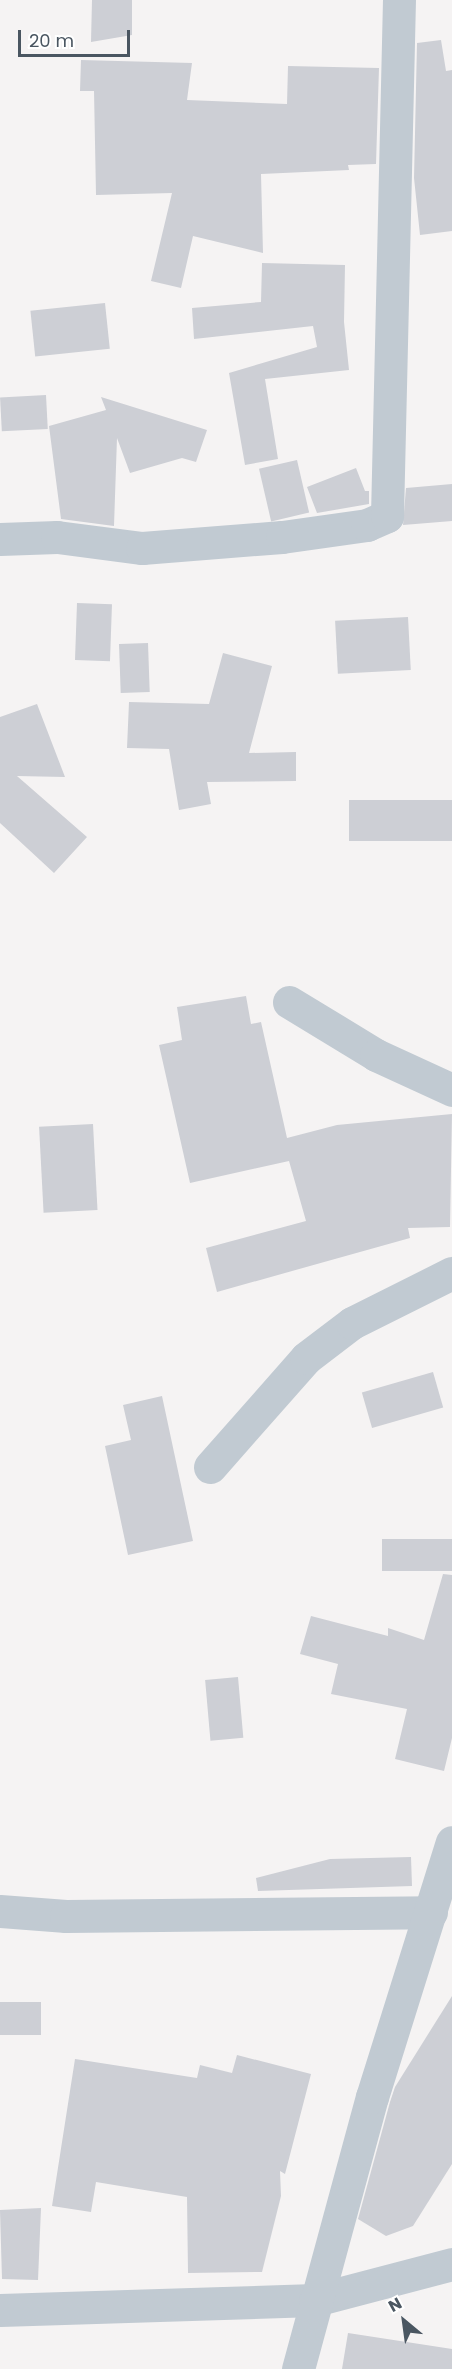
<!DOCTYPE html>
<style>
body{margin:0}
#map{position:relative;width:452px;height:2369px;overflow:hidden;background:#f5f3f3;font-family:Poppins,sans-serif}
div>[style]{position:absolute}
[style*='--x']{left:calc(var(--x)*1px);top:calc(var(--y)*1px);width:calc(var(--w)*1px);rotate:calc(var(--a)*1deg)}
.building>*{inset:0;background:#cdcfd5;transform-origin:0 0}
.street>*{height:33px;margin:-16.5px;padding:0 16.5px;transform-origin:16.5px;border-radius:16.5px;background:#c1cad2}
span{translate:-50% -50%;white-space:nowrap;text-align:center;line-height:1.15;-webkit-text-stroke:4.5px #fff;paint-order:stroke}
.north{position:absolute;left:374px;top:2291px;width:60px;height:60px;-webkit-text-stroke:4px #fff;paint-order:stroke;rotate:331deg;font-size:16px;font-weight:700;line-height:24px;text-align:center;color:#4a5661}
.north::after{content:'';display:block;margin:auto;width:21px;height:27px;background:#4a5661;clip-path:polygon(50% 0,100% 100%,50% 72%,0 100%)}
.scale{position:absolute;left:18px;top:30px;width:112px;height:27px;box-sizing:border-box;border:3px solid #4a5661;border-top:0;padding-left:8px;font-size:18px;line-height:21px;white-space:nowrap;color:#4a5661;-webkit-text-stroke:4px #fff;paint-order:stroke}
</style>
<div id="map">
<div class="building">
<i style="clip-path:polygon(92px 0,132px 0,132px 35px,91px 42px)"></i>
<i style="clip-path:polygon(441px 40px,446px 71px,452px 70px,452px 231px,420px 235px,414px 178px,417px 43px)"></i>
<i style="clip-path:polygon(81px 60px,192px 63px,187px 100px,287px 104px,288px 66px,379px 68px,376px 164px,348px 165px,349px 170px,261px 174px,263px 253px,193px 236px,181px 288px,151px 281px,172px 193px,96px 195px,94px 91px,80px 91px)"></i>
<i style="clip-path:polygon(262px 263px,345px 265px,344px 322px,349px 370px,265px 379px,278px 459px,245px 465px,229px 373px,317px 347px,313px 326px,194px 339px,192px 308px,261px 302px)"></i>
<i style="left:105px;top:303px;width:46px;height:75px;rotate:84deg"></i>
<i style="left:46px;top:395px;width:34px;height:46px;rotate:87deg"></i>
<i style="clip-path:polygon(101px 397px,207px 430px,196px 462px,182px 458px,130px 473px,117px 438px,114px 526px,61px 519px,49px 426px,106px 410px)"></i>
<i style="left:297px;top:460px;width:54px;height:39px;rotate:77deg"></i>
<i style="clip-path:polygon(356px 468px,365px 491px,369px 491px,369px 504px,317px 513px,307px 487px)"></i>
<i style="clip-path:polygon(452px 484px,452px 521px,403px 525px,406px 488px)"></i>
<i style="left:77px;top:603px;width:35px;height:57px;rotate:2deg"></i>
<i style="left:408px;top:617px;width:53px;height:73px;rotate:87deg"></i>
<i style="left:148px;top:643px;width:49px;height:29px;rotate:88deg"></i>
<i style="clip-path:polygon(223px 653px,272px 666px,249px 753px,296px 752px,296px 781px,207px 782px,211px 804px,179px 810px,169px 749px,127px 748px,129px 702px,209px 704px)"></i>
<i style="clip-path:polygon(37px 704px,65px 777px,17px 776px,87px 837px,54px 873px,0 823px,0 717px)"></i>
<i style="left:452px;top:800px;width:41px;height:103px;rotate:90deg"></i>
<i style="clip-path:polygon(246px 996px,251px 1024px,261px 1022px,287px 1138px,337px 1125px,452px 1114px,450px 1227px,408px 1228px,410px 1238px,217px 1292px,206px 1248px,306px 1221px,289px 1161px,190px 1183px,159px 1045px,182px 1040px,177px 1007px)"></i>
<i style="left:93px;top:1124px;width:86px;height:54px;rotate:87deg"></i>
<i style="left:433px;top:1372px;width:37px;height:74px;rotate:74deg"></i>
<i style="clip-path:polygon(162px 1396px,193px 1541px,128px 1555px,105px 1446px,131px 1440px,123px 1405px)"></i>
<i style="left:452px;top:1539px;width:32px;height:70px;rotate:90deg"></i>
<i style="clip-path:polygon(443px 1574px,452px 1575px,452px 1738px,444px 1771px,395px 1759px,407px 1709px,331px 1694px,338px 1664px,300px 1654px,311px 1616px,388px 1636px,388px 1628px,424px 1640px)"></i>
<i style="left:238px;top:1677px;width:61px;height:33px;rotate:85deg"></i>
<i style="clip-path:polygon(411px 1857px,412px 1886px,258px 1891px,256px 1878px,330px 1859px)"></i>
<i style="clip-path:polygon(452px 1996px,452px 2164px,413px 2226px,386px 2236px,358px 2219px,390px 2102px,395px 2087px)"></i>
<i style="left:0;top:2002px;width:41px;height:33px"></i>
<i style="clip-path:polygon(237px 2055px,311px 2074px,285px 2174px,280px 2171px,281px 2196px,262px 2272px,188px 2273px,187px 2197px,96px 2182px,91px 2212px,52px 2206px,75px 2059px,197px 2078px,200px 2065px,232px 2073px)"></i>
<i style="clip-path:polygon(41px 2208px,38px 2280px,2px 2279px,0 2210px)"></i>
<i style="clip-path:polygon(348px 2333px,452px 2349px,452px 2369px,342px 2369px)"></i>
</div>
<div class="street">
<i style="--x:0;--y:539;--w:57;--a:-2"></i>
<i style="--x:57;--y:537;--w:86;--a:7.4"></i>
<i style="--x:142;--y:548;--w:140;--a:-4.5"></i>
<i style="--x:282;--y:537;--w:86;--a:-8"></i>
<i style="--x:367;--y:525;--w:22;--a:-24"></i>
<i style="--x:387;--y:516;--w:516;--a:-88.67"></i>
<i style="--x:289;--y:1002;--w:102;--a:31.3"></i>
<i style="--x:376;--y:1055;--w:84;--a:24.7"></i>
<i style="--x:210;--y:1467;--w:145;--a:-48.6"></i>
<i style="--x:306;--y:1358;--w:58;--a:-37.3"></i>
<i style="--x:352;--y:1323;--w:112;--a:-26.6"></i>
<i style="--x:0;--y:1911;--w:66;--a:4.3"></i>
<i style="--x:66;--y:1916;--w:365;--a:-0.6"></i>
<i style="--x:0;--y:2310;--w:315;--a:-1.8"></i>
<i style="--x:315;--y:2300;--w:142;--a:-14.7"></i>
<i style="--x:298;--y:2369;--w:282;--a:-74.8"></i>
<i style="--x:372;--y:2097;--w:267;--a:-72.6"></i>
</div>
<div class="north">N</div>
<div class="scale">20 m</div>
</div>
